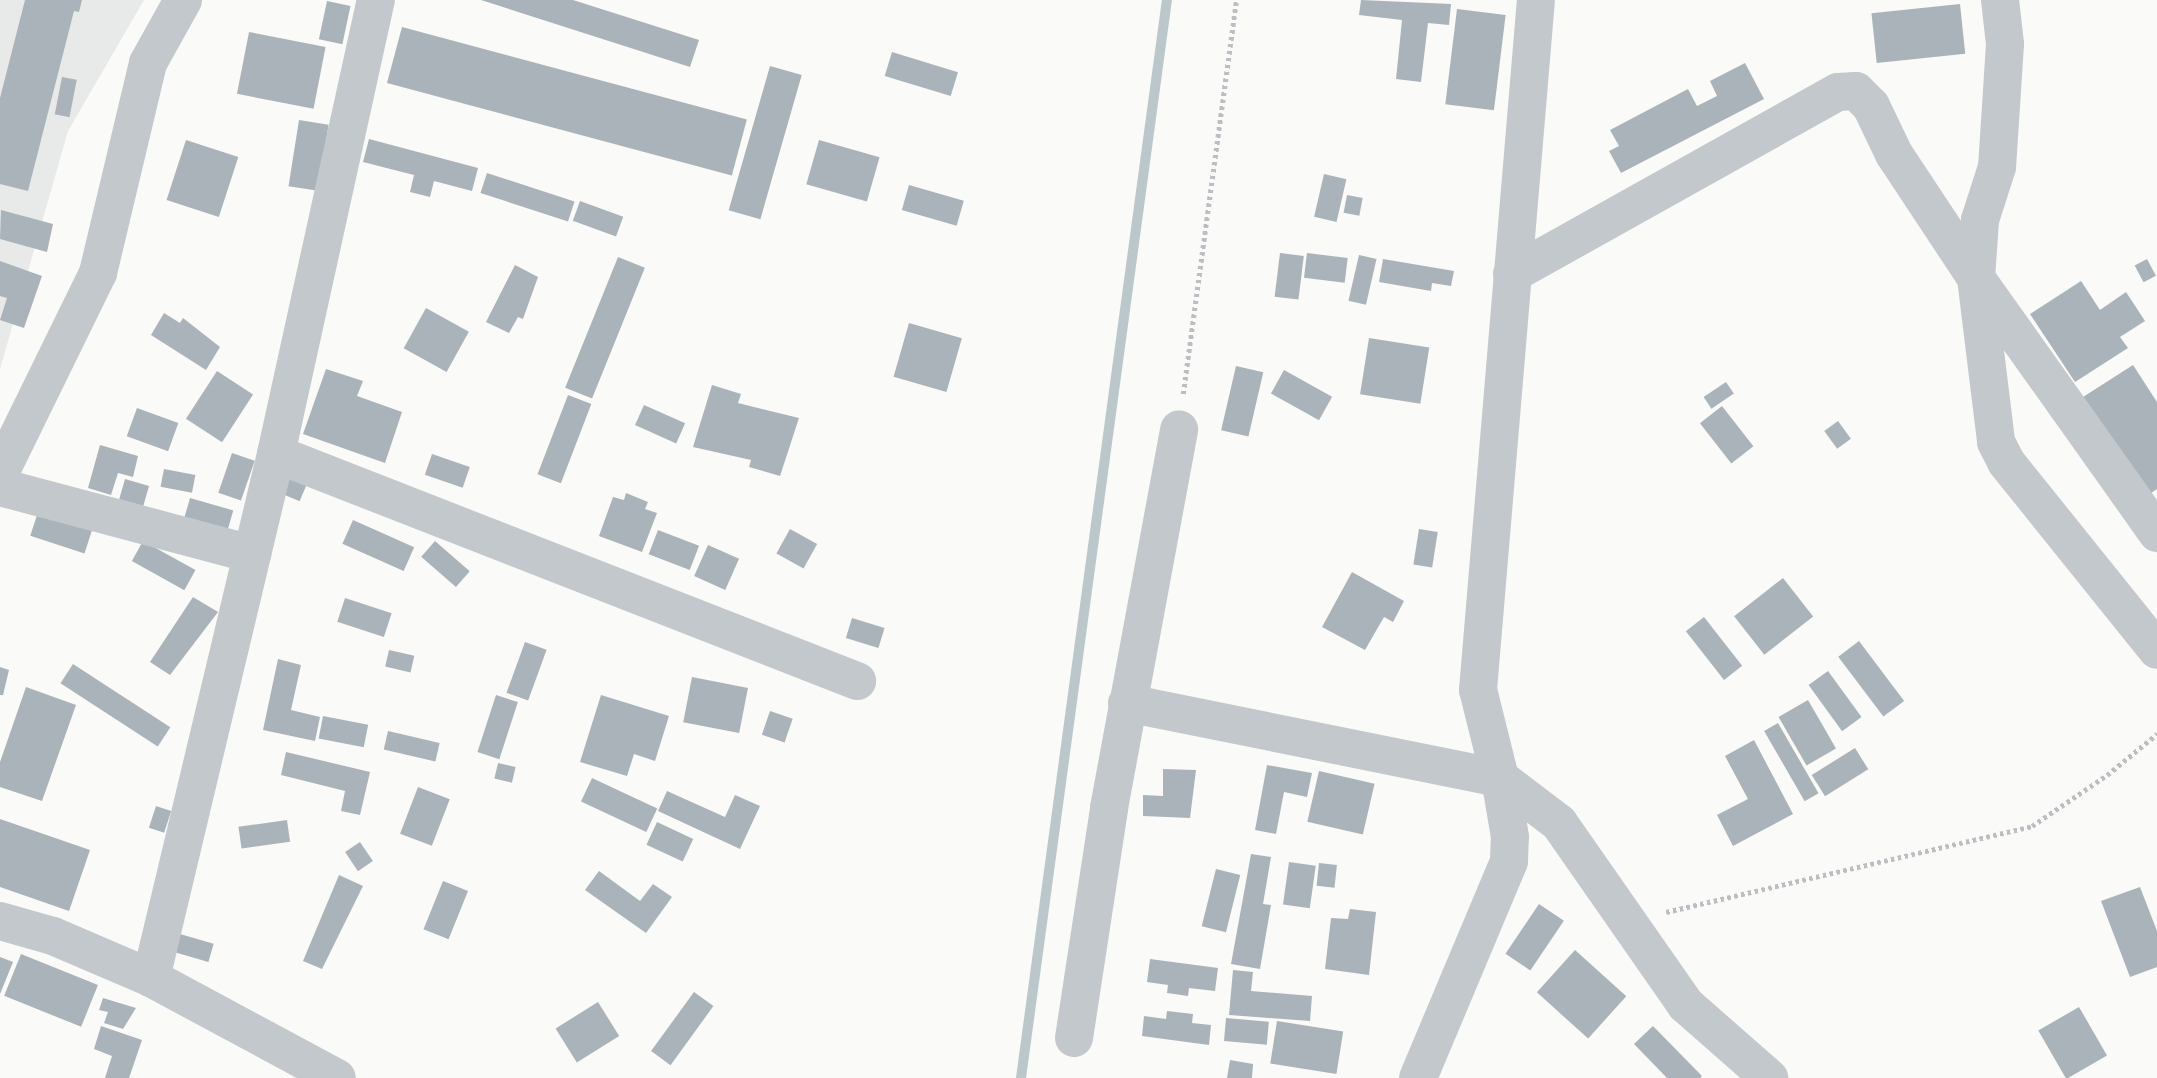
<!DOCTYPE html>
<style>
body{margin:0}
#map{position:relative;width:2157px;height:1078px;overflow:hidden;background:#fafaf8;font-family:Helvetica,sans-serif}
div>[style]{position:absolute}
[style*='--x']{left:calc(var(--x)*1px);top:calc(var(--y)*1px);width:calc(var(--w)*1px);rotate:calc(var(--a)*1deg)}
.built>*{inset:0;background:#e8e9e9}
.stream>*{height:10px;margin:-5px;padding:0 5px;transform-origin:5px;border-radius:5px;background:#bbc7cb}
.building>*{inset:0;background:#aab3b9;transform-origin:0 0}
.path>*{height:4.5px;margin-top:-2.25px;transform-origin:0;background:repeating-linear-gradient(90deg,#bbbfc2 0 3.5px,transparent 0 7px)}
.minor>*{height:38px;margin:-19px;padding:0 19px;transform-origin:19px;border-radius:19px;background:#c3c8cc}
span{translate:-50% -50%;white-space:nowrap;text-align:center;line-height:1.15;-webkit-text-stroke:7px #fff;paint-order:stroke}
</style>
<div id="map">
<div class="built">
<i style="clip-path:polygon(0 0,144px 0,68px 131px,0 369px)"></i>
</div>
<div class="stream">
<i style="--x:1021;--y:1078;--w:1088;--a:-82.29"></i>
</div>
<div class="building">
<i style="clip-path:polygon(25px 0,82px 0,79px 12px,74px 11px,28px 191px,0 184px,0 98px)"></i>
<i style="clip-path:polygon(481px 0,573px 0,699px 40px,690px 67px)"></i>
<i style="clip-path:polygon(1361px 0,1451px 4px,1449px 25px,1428px 23px,1421px 82px,1396px 79px,1402px 20px,1359px 15px)"></i>
<i style="left:327px;top:1px;width:24px;height:39px;rotate:12deg"></i>
<i style="left:1960px;top:4px;width:50px;height:89px;rotate:84deg"></i>
<i style="left:1457px;top:9px;width:49px;height:96px;rotate:7deg"></i>
<i style="left:402px;top:27px;width:357px;height:58px;rotate:15deg"></i>
<i style="left:249px;top:32px;width:78px;height:63px;rotate:11deg"></i>
<i style="left:892px;top:52px;width:69px;height:25px;rotate:17deg"></i>
<i style="clip-path:polygon(1745px 63px,1764px 99px,1621px 173px,1609px 151px,1619px 146px,1610px 130px,1688px 89px,1697px 106px,1717px 96px,1710px 81px)"></i>
<i style="left:770px;top:66px;width:33px;height:150px;rotate:16deg"></i>
<i style="left:62px;top:77px;width:15px;height:38px;rotate:11deg"></i>
<i style="left:299px;top:120px;width:30px;height:67px;rotate:9deg"></i>
<i style="clip-path:polygon(369px 139px,478px 168px,472px 191px,434px 181px,430px 197px,410px 192px,414px 175px,363px 162px)"></i>
<i style="left:186px;top:140px;width:55px;height:63px;rotate:18deg"></i>
<i style="left:819px;top:140px;width:63px;height:46px;rotate:16deg"></i>
<i style="left:487px;top:173px;width:92px;height:21px;rotate:18deg"></i>
<i style="left:1324px;top:174px;width:23px;height:44px;rotate:13deg"></i>
<i style="left:909px;top:185px;width:57px;height:26px;rotate:16deg"></i>
<i style="left:1347px;top:195px;width:16px;height:18px;rotate:11deg"></i>
<i style="left:580px;top:201px;width:46px;height:21px;rotate:20deg"></i>
<i style="clip-path:polygon(1px 210px,53px 224px,47px 252px,0 239px)"></i>
<i style="left:1280px;top:253px;width:24px;height:44px;rotate:7deg"></i>
<i style="left:1307px;top:253px;width:41px;height:25px;rotate:7deg"></i>
<i style="left:1359px;top:255px;width:18px;height:47px;rotate:13deg"></i>
<i style="left:618px;top:257px;width:29px;height:141px;rotate:22deg"></i>
<i style="clip-path:polygon(1383px 259px,1454px 271px,1451px 286px,1432px 283px,1431px 291px,1379px 282px)"></i>
<i style="left:2147px;top:259px;width:19px;height:14px;rotate:62deg"></i>
<i style="clip-path:polygon(0 261px,42px 276px,24px 328px,0 320px,7px 298px,0 296px)"></i>
<i style="clip-path:polygon(515px 265px,538px 277px,523px 319px,518px 317px,509px 333px,486px 322px)"></i>
<i style="clip-path:polygon(2081px 281px,2100px 310px,2126px 292px,2145px 321px,2120px 337px,2128px 348px,2075px 382px,2030px 314px)"></i>
<i style="left:426px;top:308px;width:49px;height:46px;rotate:29deg"></i>
<i style="clip-path:polygon(164px 313px,180px 323px,183px 318px,220px 347px,206px 370px,151px 335px)"></i>
<i style="left:909px;top:323px;width:55px;height:56px;rotate:16deg"></i>
<i style="left:1369px;top:338px;width:61px;height:57px;rotate:9deg"></i>
<i style="clip-path:polygon(2133px 365px,2157px 402px,2157px 489px,2148px 495px,2083px 397px)"></i>
<i style="left:1236px;top:366px;width:28px;height:66px;rotate:13deg"></i>
<i style="clip-path:polygon(326px 369px,363px 381px,357px 396px,402px 412px,385px 463px,303px 434px)"></i>
<i style="left:1284px;top:370px;width:55px;height:27px;rotate:29deg"></i>
<i style="left:217px;top:371px;width:43px;height:57px;rotate:33deg"></i>
<i style="left:1726px;top:382px;width:14px;height:27px;rotate:56deg"></i>
<i style="clip-path:polygon(712px 385px,741px 394px,738px 403px,799px 418px,780px 476px,749px 467px,751px 460px,693px 447px)"></i>
<i style="left:568px;top:395px;width:25px;height:85px;rotate:21deg"></i>
<i style="left:644px;top:405px;width:45px;height:22px;rotate:24deg"></i>
<i style="left:1722px;top:406px;width:51px;height:28px;rotate:52deg"></i>
<i style="left:137px;top:408px;width:44px;height:30px;rotate:20deg"></i>
<i style="left:1838px;top:421px;width:22px;height:17px;rotate:54deg"></i>
<i style="clip-path:polygon(100px 445px,138px 456px,133px 477px,118px 473px,111px 495px,88px 488px)"></i>
<i style="left:232px;top:453px;width:24px;height:42px;rotate:19deg"></i>
<i style="left:432px;top:454px;width:40px;height:22px;rotate:19deg"></i>
<i style="left:164px;top:469px;width:32px;height:18px;rotate:11deg"></i>
<i style="left:287px;top:472px;width:23px;height:22px;rotate:23deg"></i>
<i style="left:125px;top:479px;width:25px;height:21px;rotate:16deg"></i>
<i style="clip-path:polygon(626px 493px,648px 502px,645px 509px,657px 513px,642px 552px,599px 536px,613px 497px,624px 500px)"></i>
<i style="left:190px;top:498px;width:45px;height:23px;rotate:16deg"></i>
<i style="left:38px;top:512px;width:57px;height:25px;rotate:18deg"></i>
<i style="left:353px;top:520px;width:67px;height:26px;rotate:24deg"></i>
<i style="left:790px;top:529px;width:31px;height:28px;rotate:29deg"></i>
<i style="left:1419px;top:529px;width:19px;height:36px;rotate:9deg"></i>
<i style="left:658px;top:530px;width:44px;height:26px;rotate:21deg"></i>
<i style="left:143px;top:541px;width:60px;height:23px;rotate:29deg"></i>
<i style="left:435px;top:541px;width:46px;height:21px;rotate:41deg"></i>
<i style="left:708px;top:545px;width:34px;height:34px;rotate:24deg"></i>
<i style="clip-path:polygon(1352px 572px,1404px 601px,1393px 622px,1384px 617px,1365px 650px,1322px 627px)"></i>
<i style="left:1783px;top:578px;width:49px;height:62px;rotate:52deg"></i>
<i style="clip-path:polygon(193px 597px,218px 612px,170px 675px,150px 662px)"></i>
<i style="left:345px;top:598px;width:49px;height:25px;rotate:18deg"></i>
<i style="left:1704px;top:617px;width:62px;height:23px;rotate:52deg"></i>
<i style="left:852px;top:618px;width:34px;height:21px;rotate:17deg"></i>
<i style="left:1859px;top:641px;width:75px;height:26px;rotate:53deg"></i>
<i style="left:525px;top:642px;width:23px;height:54px;rotate:20deg"></i>
<i style="left:389px;top:650px;width:26px;height:17px;rotate:13deg"></i>
<i style="clip-path:polygon(278px 659px,301px 665px,291px 710px,320px 717px,315px 741px,263px 730px)"></i>
<i style="left:73px;top:664px;width:116px;height:23px;rotate:33deg"></i>
<i style="clip-path:polygon(0 667px,9px 670px,3px 695px,0 695px)"></i>
<i style="left:1828px;top:671px;width:57px;height:24px;rotate:54deg"></i>
<i style="left:692px;top:677px;width:57px;height:46px;rotate:11deg"></i>
<i style="clip-path:polygon(26px 687px,76px 705px,42px 801px,0 787px,0 762px)"></i>
<i style="left:496px;top:695px;width:23px;height:60px;rotate:18deg"></i>
<i style="clip-path:polygon(601px 695px,669px 716px,655px 761px,634px 754px,627px 776px,580px 762px)"></i>
<i style="left:1808px;top:700px;width:56px;height:34px;rotate:60deg"></i>
<i style="left:770px;top:711px;width:24px;height:25px;rotate:19deg"></i>
<i style="left:323px;top:716px;width:46px;height:23px;rotate:11deg"></i>
<i style="left:1778px;top:723px;width:81px;height:16px;rotate:60deg"></i>
<i style="left:388px;top:731px;width:53px;height:19px;rotate:13deg"></i>
<i style="clip-path:polygon(1754px 740px,1793px 814px,1733px 846px,1717px 815px,1748px 799px,1725px 756px)"></i>
<i style="left:1855px;top:748px;width:25px;height:51px;rotate:58deg"></i>
<i style="clip-path:polygon(286px 752px,370px 772px,360px 815px,341px 811px,345px 791px,281px 775px)"></i>
<i style="left:498px;top:763px;width:18px;height:16px;rotate:13deg"></i>
<i style="clip-path:polygon(1267px 765px,1312px 773px,1307px 797px,1284px 792px,1276px 834px,1255px 830px)"></i>
<i style="clip-path:polygon(1163px 769px,1196px 770px,1190px 818px,1143px 816px,1143px 795px,1163px 796px)"></i>
<i style="left:1319px;top:771px;width:57px;height:52px;rotate:13deg"></i>
<i style="left:592px;top:778px;width:72px;height:26px;rotate:25deg"></i>
<i style="left:418px;top:787px;width:34px;height:50px;rotate:21deg"></i>
<i style="clip-path:polygon(667px 791px,725px 817px,735px 795px,760px 806px,740px 849px,658px 811px)"></i>
<i style="left:156px;top:806px;width:16px;height:23px;rotate:18deg"></i>
<i style="clip-path:polygon(0 819px,90px 850px,69px 911px,0 887px)"></i>
<i style="left:287px;top:820px;width:22px;height:49px;rotate:82deg"></i>
<i style="left:657px;top:822px;width:40px;height:25px;rotate:25deg"></i>
<i style="left:360px;top:842px;width:23px;height:18px;rotate:56deg"></i>
<i style="clip-path:polygon(1251px 854px,1271px 857px,1263px 904px,1271px 905px,1260px 969px,1231px 964px)"></i>
<i style="left:1289px;top:862px;width:27px;height:43px;rotate:8deg"></i>
<i style="left:1319px;top:863px;width:18px;height:23px;rotate:6deg"></i>
<i style="left:1216px;top:869px;width:25px;height:59px;rotate:14deg"></i>
<i style="clip-path:polygon(599px 871px,640px 901px,653px 884px,672px 897px,646px 933px,585px 890px)"></i>
<i style="clip-path:polygon(339px 875px,363px 886px,322px 969px,303px 961px)"></i>
<i style="left:443px;top:881px;width:27px;height:52px;rotate:22deg"></i>
<i style="clip-path:polygon(2140px 887px,2157px 931px,2157px 967px,2130px 977px,2101px 901px)"></i>
<i style="left:1539px;top:904px;width:30px;height:60px;rotate:34deg"></i>
<i style="clip-path:polygon(1350px 909px,1376px 912px,1369px 975px,1325px 969px,1331px 918px,1348px 919px)"></i>
<i style="left:180px;top:934px;width:35px;height:19px;rotate:16deg"></i>
<i style="left:1575px;top:950px;width:69px;height:57px;rotate:42deg"></i>
<i style="left:21px;top:954px;width:83px;height:45px;rotate:22deg"></i>
<i style="clip-path:polygon(0 957px,13px 962px,0 994px)"></i>
<i style="clip-path:polygon(1150px 959px,1218px 968px,1215px 991px,1189px 988px,1188px 996px,1167px 993px,1168px 985px,1147px 982px)"></i>
<i style="clip-path:polygon(1233px 970px,1253px 972px,1251px 991px,1312px 996px,1310px 1021px,1229px 1015px)"></i>
<i style="left:694px;top:992px;width:24px;height:73px;rotate:36deg"></i>
<i style="clip-path:polygon(103px 998px,136px 1008px,123px 1029px,104px 1023px,108px 1012px,99px 1010px)"></i>
<i style="left:598px;top:1002px;width:40px;height:50px;rotate:58deg"></i>
<i style="left:2079px;top:1007px;width:56px;height:47px;rotate:60deg"></i>
<i style="clip-path:polygon(1167px 1011px,1193px 1014px,1192px 1023px,1211px 1025px,1209px 1045px,1142px 1036px,1144px 1016px,1166px 1019px)"></i>
<i style="left:1226px;top:1018px;width:43px;height:23px;rotate:5deg"></i>
<i style="left:1277px;top:1021px;width:67px;height:43px;rotate:9deg"></i>
<i style="clip-path:polygon(101px 1026px,142px 1040px,129px 1078px,105px 1078px,112px 1056px,94px 1049px)"></i>
<i style="clip-path:polygon(1653px 1026px,1702px 1076px,1700px 1078px,1667px 1078px,1634px 1044px)"></i>
<i style="clip-path:polygon(1230px 1060px,1253px 1064px,1252px 1078px,1227px 1078px)"></i>
</div>
<div class="path">
<i style="--x:1183;--y:394;--w:398;--a:-82.3"></i>
<i style="--x:1666;--y:912;--w:376;--a:-13.2"></i>
<i style="--x:2032;--y:826;--w:91;--a:-34.2"></i>
<i style="--x:2107;--y:775;--w:65;--a:-39.4"></i>
</div>
<div class="minor">
<i style="--x:2000;--y:0;--w:44;--a:83.5"></i>
<i style="--x:2005;--y:44;--w:123;--a:93.7"></i>
<i style="--x:1997;--y:167;--w:56;--a:107.8"></i>
<i style="--x:1980;--y:220;--w:58;--a:93.9"></i>
<i style="--x:1976;--y:278;--w:165;--a:83"></i>
<i style="--x:1996;--y:442;--w:22;--a:63"></i>
<i style="--x:2006;--y:462;--w:241;--a:51.2"></i>
<i style="--x:1512;--y:274;--w:373;--a:-29.2"></i>
<i style="--x:1838;--y:92;--w:18;--a:-3"></i>
<i style="--x:1856;--y:91;--w:21;--a:45"></i>
<i style="--x:1871;--y:106;--w:53;--a:64.4"></i>
<i style="--x:1894;--y:154;--w:149;--a:56.5"></i>
<i style="--x:1976;--y:278;--w:313;--a:54.6"></i>
<i style="--x:276;--y:454;--w:624;--a:21.34"></i>
<i style="--x:0;--y:473;--w:223;--a:-63.9"></i>
<i style="--x:98;--y:273;--w:216;--a:-76.6"></i>
<i style="--x:148;--y:63;--w:72;--a:-60.9"></i>
<i style="--x:0;--y:487;--w:261;--a:14.9"></i>
<i style="--x:1127;--y:703;--w:380;--a:11.4"></i>
<i style="--x:1500;--y:778;--w:74;--a:37.3"></i>
<i style="--x:1559;--y:823;--w:222;--a:55.1"></i>
<i style="--x:1686;--y:1005;--w:111;--a:41.3"></i>
<i style="--x:0;--y:921;--w:55;--a:15.8"></i>
<i style="--x:53;--y:936;--w:107;--a:23.2"></i>
<i style="--x:151;--y:978;--w:211;--a:28.3"></i>
<i style="--x:151;--y:978;--w:539;--a:-76.58"></i>
<i style="--x:276;--y:454;--w:465;--a:-77.6"></i>
<i style="--x:1074;--y:1038;--w:233;--a:-81.3"></i>
<i style="--x:1109;--y:808;--w:385;--a:-79.5"></i>
<i style="--x:1418;--y:1078;--w:235;--a:-67.2"></i>
<i style="--x:1509;--y:861;--w:24;--a:-88"></i>
<i style="--x:1510;--y:837;--w:60;--a:-99.6"></i>
<i style="--x:1500;--y:778;--w:91;--a:-104"></i>
<i style="--x:1478;--y:690;--w:692;--a:-85.2"></i>
</div>
</div>
